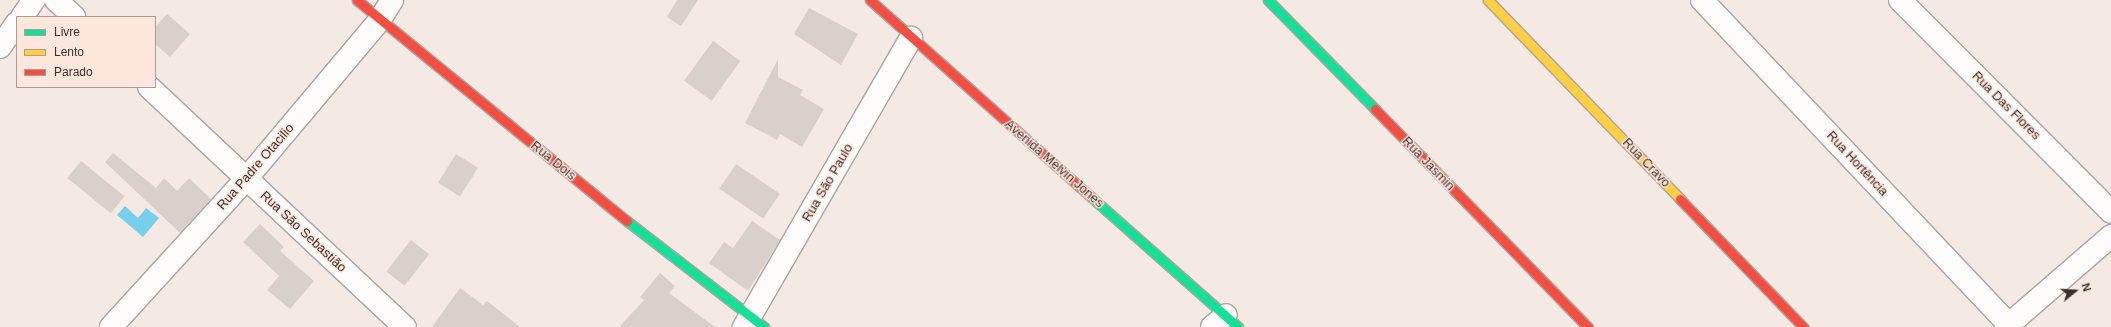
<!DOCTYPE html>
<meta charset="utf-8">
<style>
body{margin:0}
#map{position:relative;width:2111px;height:327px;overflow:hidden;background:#f5e9e4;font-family:Arial,sans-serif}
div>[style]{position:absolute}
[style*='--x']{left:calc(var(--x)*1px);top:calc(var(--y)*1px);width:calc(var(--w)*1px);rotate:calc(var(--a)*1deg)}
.water>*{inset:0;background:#78cfec}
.building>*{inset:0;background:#dad0cb;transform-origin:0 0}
.roads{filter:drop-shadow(1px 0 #ada39f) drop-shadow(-1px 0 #ada39f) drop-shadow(0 1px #ada39f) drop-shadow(0 -1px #ada39f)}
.street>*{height:22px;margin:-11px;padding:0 11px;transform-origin:11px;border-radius:11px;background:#fefcfb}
.fast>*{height:9px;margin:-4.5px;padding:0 4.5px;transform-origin:4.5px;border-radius:4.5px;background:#16e098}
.slow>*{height:9px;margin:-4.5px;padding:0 4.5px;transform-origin:4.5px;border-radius:4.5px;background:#ffcf43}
.jam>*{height:9px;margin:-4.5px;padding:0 4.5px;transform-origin:4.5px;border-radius:4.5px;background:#f24e42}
span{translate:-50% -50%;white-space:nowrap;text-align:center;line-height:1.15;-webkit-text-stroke:3px #fde6dc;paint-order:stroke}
.street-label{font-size:13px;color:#3b302b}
.legend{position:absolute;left:16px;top:16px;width:140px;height:72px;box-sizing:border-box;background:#fde6dc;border:1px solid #af9d95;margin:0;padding:5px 7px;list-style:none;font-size:12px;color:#3b302b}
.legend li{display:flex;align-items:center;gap:8px;height:20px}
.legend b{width:20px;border:1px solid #af9d95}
.north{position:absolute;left:2055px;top:271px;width:40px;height:40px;-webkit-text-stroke:3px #fde6dc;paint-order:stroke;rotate:72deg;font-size:11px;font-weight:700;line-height:16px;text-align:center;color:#3b302b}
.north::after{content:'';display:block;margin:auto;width:14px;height:18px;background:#3b302b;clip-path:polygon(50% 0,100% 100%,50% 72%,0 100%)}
</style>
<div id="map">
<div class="water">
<i style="clip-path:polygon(125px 206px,138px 218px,146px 208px,159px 218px,143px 237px,117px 215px)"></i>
</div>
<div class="building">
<i style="clip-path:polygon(677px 0,698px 0,681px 26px,667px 17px)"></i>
<i style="clip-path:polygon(809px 8px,858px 34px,841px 65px,794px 34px)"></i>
<i style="clip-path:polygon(167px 14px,190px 34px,170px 57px,155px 44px,155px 27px)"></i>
<i style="left:713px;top:41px;width:34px;height:49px;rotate:36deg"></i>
<i style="clip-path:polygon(778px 59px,778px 77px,803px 90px,800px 95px,824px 109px,802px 147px,780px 134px,777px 140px,745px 123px)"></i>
<i style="clip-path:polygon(113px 153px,156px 188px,164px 178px,177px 191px,189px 178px,211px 199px,180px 233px,105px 162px)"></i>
<i style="left:456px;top:154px;width:26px;height:34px;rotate:32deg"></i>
<i style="left:81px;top:161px;width:56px;height:22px;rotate:39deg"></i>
<i style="left:736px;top:164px;width:53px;height:30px;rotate:34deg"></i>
<i style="clip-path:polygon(752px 221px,780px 240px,748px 291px,709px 263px,724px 242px,733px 248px)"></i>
<i style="clip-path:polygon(260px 224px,284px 247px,280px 251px,314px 281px,290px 309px,267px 290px,279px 276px,243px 242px)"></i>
<i style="left:411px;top:240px;width:23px;height:40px;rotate:38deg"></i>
<i style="clip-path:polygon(660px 273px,675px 286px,669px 293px,715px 327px,619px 327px,644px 300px,640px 297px)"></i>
<i style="clip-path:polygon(460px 288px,483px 305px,487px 301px,520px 327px,432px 327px)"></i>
</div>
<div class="roads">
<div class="street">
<i style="--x:56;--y:0;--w:25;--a:43"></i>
<i style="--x:1702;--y:0;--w:450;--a:46.6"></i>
<i style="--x:1900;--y:0;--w:299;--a:45.1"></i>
<i style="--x:22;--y:17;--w:21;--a:-55"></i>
<i style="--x:0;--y:47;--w:29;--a:-55"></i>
<i style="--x:149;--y:87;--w:351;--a:43.2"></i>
<i style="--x:111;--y:327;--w:200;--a:-47.6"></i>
<i style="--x:246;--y:179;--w:207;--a:-49.9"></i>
<i style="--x:379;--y:21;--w:25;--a:-58"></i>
<i style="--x:744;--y:327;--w:334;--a:-60"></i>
<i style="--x:1212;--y:327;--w:18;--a:-41"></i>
<i style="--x:2006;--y:327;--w:139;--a:-40.9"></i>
</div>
<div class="fast">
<i style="--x:1268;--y:0;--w:153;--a:45.5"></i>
<i style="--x:1090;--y:196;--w:198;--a:41.5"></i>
<i style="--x:627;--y:221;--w:173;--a:37.7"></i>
</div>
<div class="slow">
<i style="--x:1488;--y:0;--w:277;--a:46"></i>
</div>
<div class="jam">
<i style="--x:357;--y:0;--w:349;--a:39.3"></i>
<i style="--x:870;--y:0;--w:295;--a:41.7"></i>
<i style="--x:1375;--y:109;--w:305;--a:45.7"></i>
<i style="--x:1680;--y:199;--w:178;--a:46.1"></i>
</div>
</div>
<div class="street-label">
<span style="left:2006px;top:106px;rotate:45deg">Rua Das Flores</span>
<span style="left:553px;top:161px;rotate:39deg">Rua Dois</span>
<span style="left:1646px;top:163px;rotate:46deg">Rua Cravo</span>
<span style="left:1054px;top:164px;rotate:41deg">Avenida Melvin Jones</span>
<span style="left:1428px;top:164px;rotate:46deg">Rua Jasmin</span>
<span style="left:1857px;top:164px;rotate:47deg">Rua Hortência</span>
<span style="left:256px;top:167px;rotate:-49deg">Rua Padre Otacilio</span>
<span style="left:828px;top:183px;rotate:-60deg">Rua São Paulo</span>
<span style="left:303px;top:232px;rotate:43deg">Rua São Sebastião</span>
</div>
<ul class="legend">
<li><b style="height:5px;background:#16e098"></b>Livre</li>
<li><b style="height:5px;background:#ffcf43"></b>Lento</li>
<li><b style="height:5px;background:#f24e42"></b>Parado</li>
</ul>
<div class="north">N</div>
</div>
